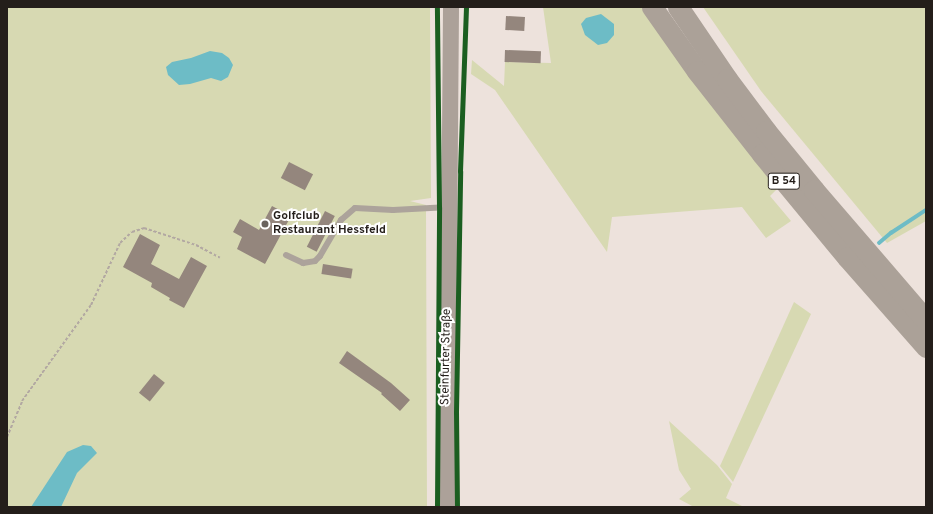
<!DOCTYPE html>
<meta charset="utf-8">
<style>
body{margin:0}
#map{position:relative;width:933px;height:514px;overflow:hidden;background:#ede2dc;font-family:Overpass,sans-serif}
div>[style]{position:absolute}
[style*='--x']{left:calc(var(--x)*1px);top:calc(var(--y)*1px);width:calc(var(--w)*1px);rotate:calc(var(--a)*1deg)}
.green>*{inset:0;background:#d7d9b2}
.water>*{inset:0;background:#6dbcc6}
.stream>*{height:3.5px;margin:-1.75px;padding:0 1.75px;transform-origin:1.75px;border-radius:1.75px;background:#6dbcc6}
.building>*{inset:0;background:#94867d;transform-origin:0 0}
.path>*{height:2px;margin-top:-1px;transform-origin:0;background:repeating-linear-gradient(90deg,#b2a8a2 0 3px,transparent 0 5px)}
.lane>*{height:6px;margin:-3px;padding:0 3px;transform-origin:3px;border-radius:3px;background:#aca39b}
.secondary>*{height:16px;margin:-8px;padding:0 8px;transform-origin:8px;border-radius:8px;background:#aca199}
.highway>*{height:21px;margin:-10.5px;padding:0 10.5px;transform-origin:10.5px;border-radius:10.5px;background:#aba198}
.cycleway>*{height:5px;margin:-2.5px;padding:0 2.5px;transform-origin:2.5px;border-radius:2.5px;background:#1b5e20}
.dots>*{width:11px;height:11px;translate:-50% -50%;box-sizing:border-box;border:2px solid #fff;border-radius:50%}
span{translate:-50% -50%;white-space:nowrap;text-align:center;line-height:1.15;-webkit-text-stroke:4px #fff;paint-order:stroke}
.shield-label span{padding:1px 3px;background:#fff;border:1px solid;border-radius:3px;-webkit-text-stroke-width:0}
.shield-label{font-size:11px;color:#241e1a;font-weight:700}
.poi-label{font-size:12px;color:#241e1a;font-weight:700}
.left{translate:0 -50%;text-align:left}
.street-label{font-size:12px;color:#241e1a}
.frame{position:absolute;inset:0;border:8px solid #241e1a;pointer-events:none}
</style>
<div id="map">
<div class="green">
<i style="clip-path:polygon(7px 7px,430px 7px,431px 198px,410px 201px,426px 205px,427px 507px,7px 507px)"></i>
<i style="clip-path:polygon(543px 7px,643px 7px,779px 187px,770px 196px,791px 221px,766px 238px,742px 207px,612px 217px,607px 252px,495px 90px,471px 74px,472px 60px,504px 86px,505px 62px,551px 63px)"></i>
<i style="clip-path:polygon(703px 7px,926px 7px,926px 221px,887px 243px,761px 91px)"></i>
<i style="clip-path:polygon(794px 302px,811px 314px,733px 482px,720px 466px)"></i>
<i style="clip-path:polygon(669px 421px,717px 465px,732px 484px,726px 498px,744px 507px,694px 507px,679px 499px,691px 489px,679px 470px)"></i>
</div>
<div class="water">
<i style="clip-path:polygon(601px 14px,614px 24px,614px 35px,607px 43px,598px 45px,585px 35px,581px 24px,586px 18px)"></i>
<i style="clip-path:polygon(210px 51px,222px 53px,229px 58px,233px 65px,228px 77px,221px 81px,211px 78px,190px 84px,179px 85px,168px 75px,166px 67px,172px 62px,191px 58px)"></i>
<i style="clip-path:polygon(83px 445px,91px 446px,97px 453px,77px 473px,61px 507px,31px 507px,67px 452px)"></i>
</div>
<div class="stream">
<i style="--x:879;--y:243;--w:16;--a:-40"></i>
<i style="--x:891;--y:233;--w:42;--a:-33.3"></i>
</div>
<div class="building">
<i style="left:506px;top:16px;width:19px;height:14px;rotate:3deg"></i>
<i style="left:505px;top:50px;width:36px;height:12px;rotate:2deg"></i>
<i style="left:289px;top:162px;width:27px;height:18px;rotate:27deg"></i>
<i style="clip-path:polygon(272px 206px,291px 216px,265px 264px,237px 249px,242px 237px,233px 232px,240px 219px,259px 230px)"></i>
<i style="left:325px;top:211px;width:11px;height:40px;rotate:27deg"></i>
<i style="clip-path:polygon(140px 234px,160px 245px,151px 264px,179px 279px,191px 257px,207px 266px,184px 308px,169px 300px,170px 298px,151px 287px,152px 283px,123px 267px)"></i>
<i style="left:323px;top:264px;width:30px;height:10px;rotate:9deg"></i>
<i style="clip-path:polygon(347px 351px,391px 383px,410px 400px,400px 411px,381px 394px,382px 393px,339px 363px)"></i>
<i style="left:154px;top:374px;width:14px;height:24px;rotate:39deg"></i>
</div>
<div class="path">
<i style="--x:7;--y:437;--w:39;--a:-67"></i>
<i style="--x:22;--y:401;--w:118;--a:-54.3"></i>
<i style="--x:91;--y:305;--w:68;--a:-64.9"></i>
<i style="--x:120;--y:243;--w:16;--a:-43"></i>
<i style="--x:132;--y:232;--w:13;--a:-18"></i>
<i style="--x:144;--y:228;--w:55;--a:18.1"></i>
<i style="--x:196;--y:245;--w:27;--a:28"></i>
</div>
<div class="lane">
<i style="--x:286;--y:255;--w:19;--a:25"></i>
<i style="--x:303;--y:263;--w:12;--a:-9"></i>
<i style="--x:315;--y:261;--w:7;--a:-45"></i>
<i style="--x:320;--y:256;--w:42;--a:-59.7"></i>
<i style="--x:341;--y:220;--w:18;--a:-41"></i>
<i style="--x:355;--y:208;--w:38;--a:3"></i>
<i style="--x:393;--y:210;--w:56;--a:-3.1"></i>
</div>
<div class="secondary">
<i style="--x:447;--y:507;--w:500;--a:-89.54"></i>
</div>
<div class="highway">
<i style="--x:652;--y:7;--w:78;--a:54.9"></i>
<i style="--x:697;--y:71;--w:105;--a:51.9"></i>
<i style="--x:762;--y:154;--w:134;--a:50.5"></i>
<i style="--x:847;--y:257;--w:120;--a:48.7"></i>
<i style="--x:678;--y:7;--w:87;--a:55.8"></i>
<i style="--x:727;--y:79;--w:65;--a:53.1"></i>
<i style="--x:766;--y:131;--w:76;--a:50.9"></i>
<i style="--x:814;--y:190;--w:172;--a:49.3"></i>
</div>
<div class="cycleway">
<i style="--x:437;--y:507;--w:300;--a:-89.6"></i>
<i style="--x:439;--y:207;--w:200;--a:-90.6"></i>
<i style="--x:457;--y:507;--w:95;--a:-90.6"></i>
<i style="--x:456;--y:412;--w:241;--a:-89"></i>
<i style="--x:460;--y:171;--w:164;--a:-87.9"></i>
</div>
<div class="dots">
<i style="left:265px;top:224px;background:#6a635e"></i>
</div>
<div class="shield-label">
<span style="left:784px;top:181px">B 54</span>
</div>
<div class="poi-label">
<span class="left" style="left:273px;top:224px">Golfclub<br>Restaurant Hessfeld</span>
</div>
<div class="street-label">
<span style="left:447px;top:357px;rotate:-89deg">Steinfurter Straße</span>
</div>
<div class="frame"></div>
</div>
